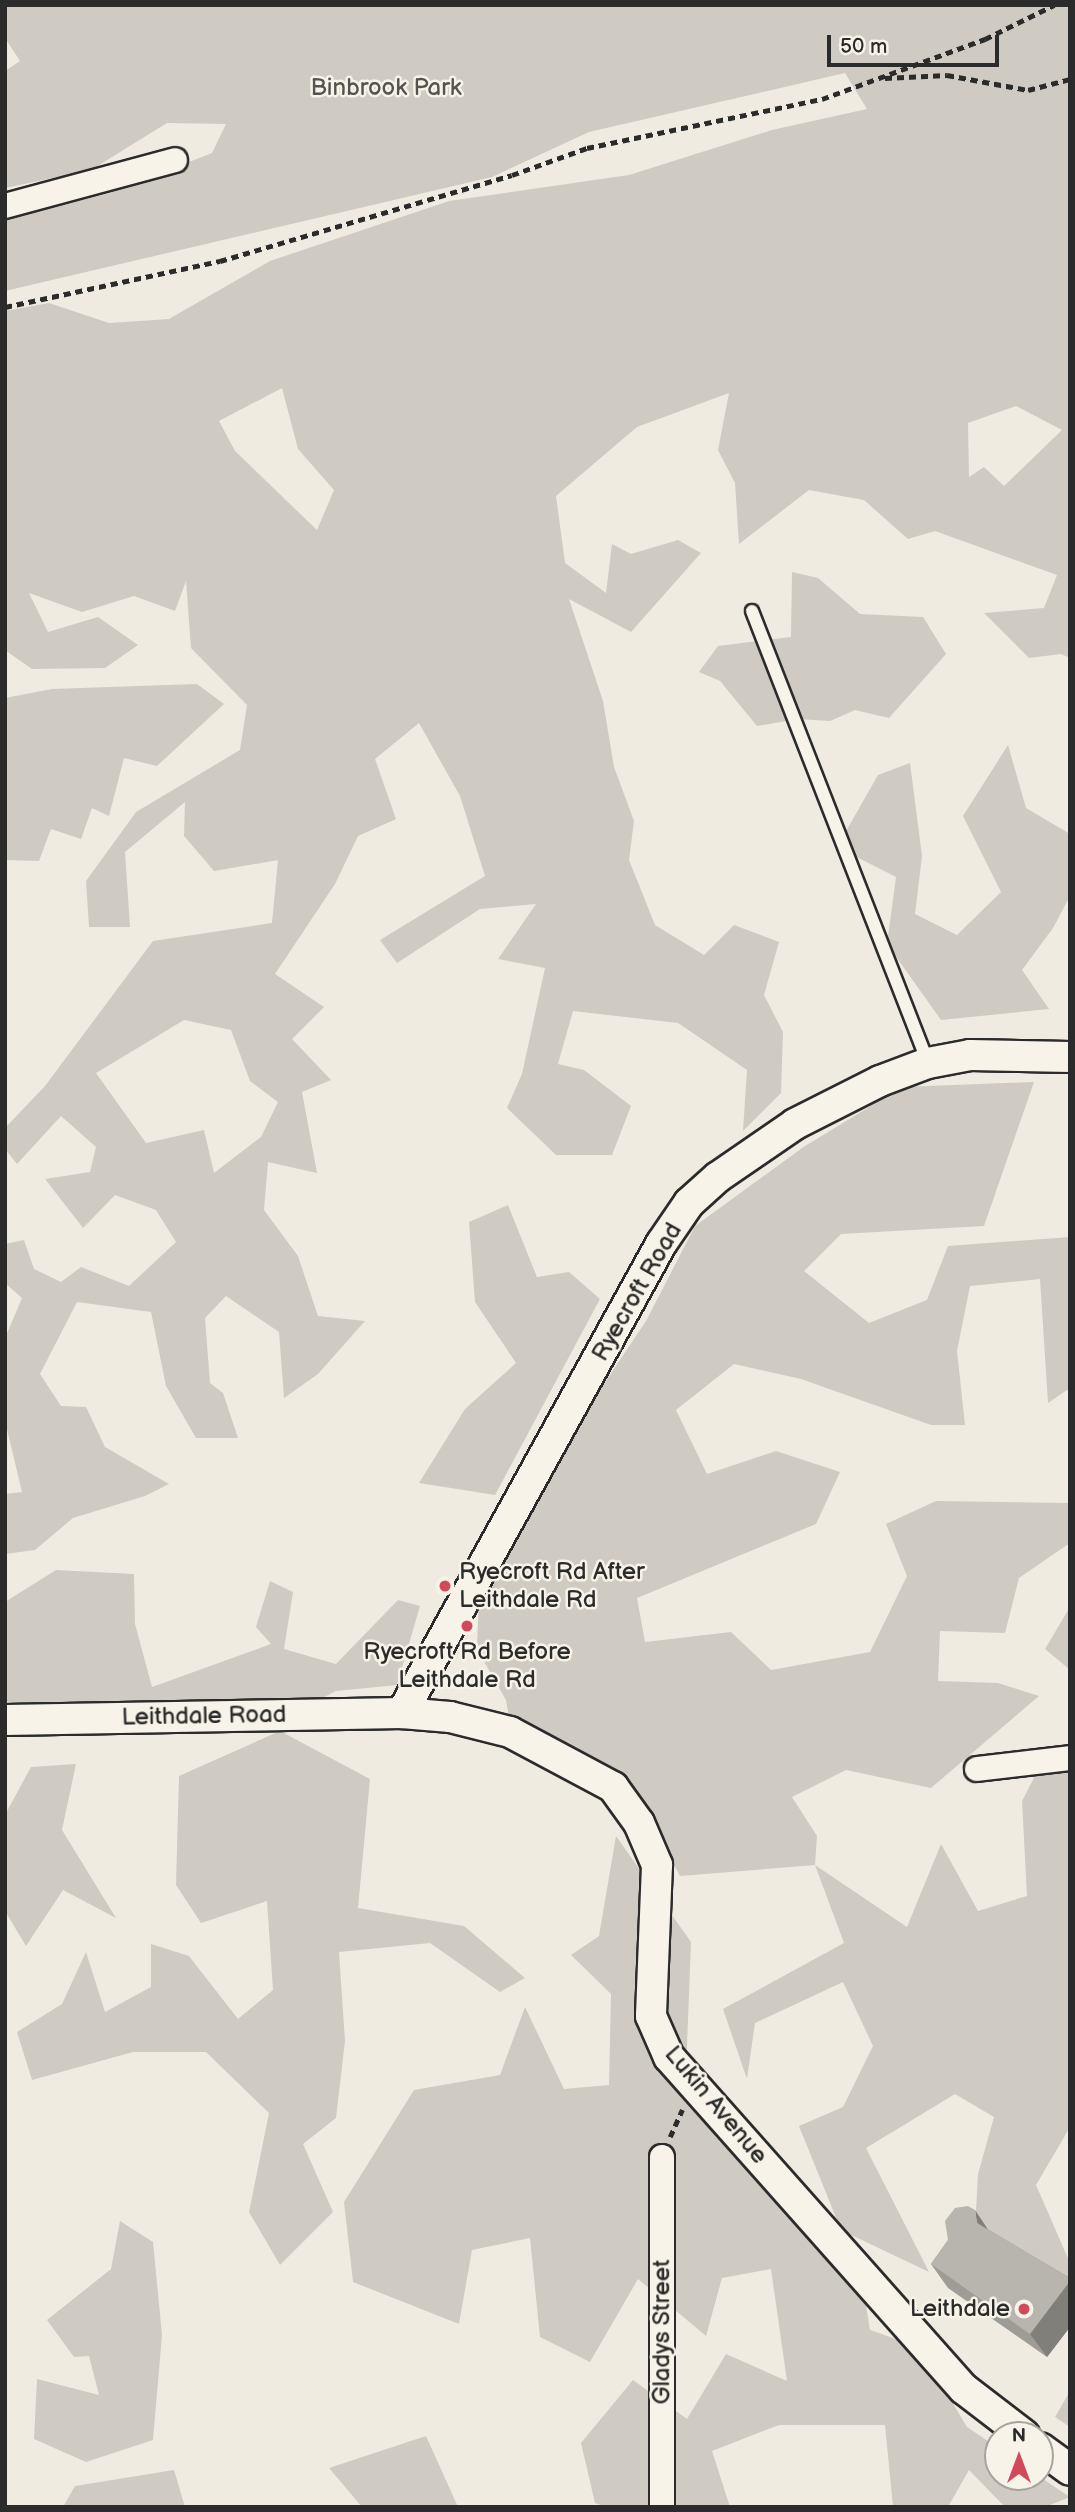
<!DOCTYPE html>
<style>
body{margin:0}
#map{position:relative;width:1075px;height:2512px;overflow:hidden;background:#efebe0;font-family:"Balsamiq Sans",sans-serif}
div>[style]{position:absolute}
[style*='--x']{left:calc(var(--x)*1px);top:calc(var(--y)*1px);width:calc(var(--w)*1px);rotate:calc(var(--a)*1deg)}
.green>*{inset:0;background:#cfcbc2}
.path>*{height:4.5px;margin-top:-2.25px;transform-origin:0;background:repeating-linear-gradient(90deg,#2b2b2b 0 7px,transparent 0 12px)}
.roads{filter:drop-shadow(2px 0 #2b2b2b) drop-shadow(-2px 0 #2b2b2b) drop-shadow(0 2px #2b2b2b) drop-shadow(0 -2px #2b2b2b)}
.service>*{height:12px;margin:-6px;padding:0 6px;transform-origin:6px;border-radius:6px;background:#f7f3e8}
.minor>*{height:24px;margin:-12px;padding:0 12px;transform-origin:12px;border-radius:12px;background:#f7f3e8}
.tertiary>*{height:30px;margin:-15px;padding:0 15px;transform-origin:15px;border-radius:15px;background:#f7f3e8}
.wall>*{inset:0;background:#9e9c96}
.shaded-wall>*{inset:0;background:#817f7a}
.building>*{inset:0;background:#b8b5ae}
.dots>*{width:19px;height:19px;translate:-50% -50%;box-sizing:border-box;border:4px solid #f7f3e8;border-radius:50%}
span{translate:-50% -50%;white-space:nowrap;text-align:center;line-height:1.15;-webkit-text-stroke:5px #f7f3e8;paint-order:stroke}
.park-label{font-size:24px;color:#545351}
.street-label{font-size:24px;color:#2b2b2b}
.poi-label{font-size:24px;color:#2b2b2b}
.left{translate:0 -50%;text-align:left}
.right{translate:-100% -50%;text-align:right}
.frame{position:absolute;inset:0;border:7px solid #2b2b2b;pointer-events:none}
.north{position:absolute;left:984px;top:2421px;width:70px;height:70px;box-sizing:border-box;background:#f7f3e8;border:2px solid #a5a39c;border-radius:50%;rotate:0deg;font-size:19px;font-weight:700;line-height:28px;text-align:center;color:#2b2b2b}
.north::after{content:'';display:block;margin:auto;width:24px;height:32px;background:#d1495b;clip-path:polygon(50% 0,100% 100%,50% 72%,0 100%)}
.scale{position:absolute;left:827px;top:35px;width:172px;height:32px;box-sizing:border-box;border:4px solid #2b2b2b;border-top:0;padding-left:9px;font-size:21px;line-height:24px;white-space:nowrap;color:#2b2b2b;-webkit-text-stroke:5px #f7f3e8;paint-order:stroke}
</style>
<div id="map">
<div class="green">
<i style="clip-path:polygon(evenodd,5px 5px,1070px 5px,1070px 658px,1061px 654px,1029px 658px,984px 613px,1044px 608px,1057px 575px,935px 531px,908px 539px,864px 500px,809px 490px,739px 544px,735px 483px,718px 450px,729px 393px,637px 427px,556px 496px,565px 563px,606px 593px,612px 544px,631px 554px,678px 540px,701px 553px,631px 632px,569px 599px,603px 701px,614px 767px,634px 821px,629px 860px,655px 925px,704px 955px,734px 925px,779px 942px,764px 995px,783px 1032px,781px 1093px,743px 1131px,747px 1070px,678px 1023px,573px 1011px,558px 1064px,584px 1070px,631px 1106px,612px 1155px,556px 1155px,507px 1108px,522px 1074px,545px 968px,498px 959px,536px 904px,480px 909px,397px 963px,380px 940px,485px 876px,460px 796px,419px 723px,375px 759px,396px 819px,358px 836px,335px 884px,275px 974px,324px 1007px,292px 1039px,331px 1080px,302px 1092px,317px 1173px,268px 1162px,264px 1210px,298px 1256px,318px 1316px,365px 1321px,318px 1374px,284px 1398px,279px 1332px,226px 1296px,205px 1318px,210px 1383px,223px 1393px,238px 1438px,196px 1438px,166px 1386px,151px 1312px,77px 1302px,40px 1374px,61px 1406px,86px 1407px,105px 1447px,169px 1484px,145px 1496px,73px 1518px,35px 1550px,5px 1554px,5px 1494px,22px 1492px,5px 1421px,5px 1338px,22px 1298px,5px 1283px,5px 1244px,24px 1240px,34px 1269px,61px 1282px,81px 1267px,129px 1286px,176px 1242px,156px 1210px,115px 1195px,83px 1228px,45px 1179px,90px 1172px,96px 1147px,61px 1116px,17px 1164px,5px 1149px,5px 1128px,45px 1086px,153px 941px,272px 923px,278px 860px,214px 871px,184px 836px,185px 802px,125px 852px,130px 927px,89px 927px,86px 881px,136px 812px,240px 750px,247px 705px,191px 648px,186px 581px,175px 611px,134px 596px,82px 612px,29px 593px,48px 632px,98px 617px,138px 645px,105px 668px,32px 669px,5px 650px,5px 311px,49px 303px,109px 323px,169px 319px,270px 261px,449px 201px,629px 175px,772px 130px,867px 109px,845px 73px,589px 132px,492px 177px,5px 291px,5px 220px,110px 193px,212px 153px,226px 124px,167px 123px,91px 170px,5px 188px,5px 71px,20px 61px,5px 38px,5px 5px,282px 388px,298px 449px,334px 490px,317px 530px,235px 451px,219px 421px,282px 388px,5px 5px,1016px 406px,1062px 430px,1004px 486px,984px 467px,969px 477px,968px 423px,1016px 406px,5px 5px,184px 1020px,231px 1030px,250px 1081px,278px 1102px,261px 1137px,214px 1173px,204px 1130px,146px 1143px,96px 1073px,184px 1020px)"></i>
<i style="clip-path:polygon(792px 572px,818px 578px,860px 614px,923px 617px,946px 654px,889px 718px,855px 710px,830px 721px,798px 719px,757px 726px,720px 681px,699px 672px,718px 646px,791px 637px)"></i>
<i style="clip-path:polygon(197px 684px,224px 704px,157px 766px,124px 758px,109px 816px,92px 808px,81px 839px,51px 829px,39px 861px,5px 860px,5px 698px,52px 689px)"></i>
<i style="clip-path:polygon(1008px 745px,1026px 808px,1070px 834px,1070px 896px,1053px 928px,1022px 970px,1049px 1009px,941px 1020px,887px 944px,896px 877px,837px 847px,878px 775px,910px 763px,922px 856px,915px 914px,957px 935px,1001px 892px,963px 816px)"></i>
<i style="clip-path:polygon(1034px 1082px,984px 1226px,841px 1234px,804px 1271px,869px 1323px,927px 1300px,948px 1246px,1070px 1237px,1070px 1388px,1048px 1403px,1040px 1279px,970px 1286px,957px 1351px,965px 1425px,931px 1425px,801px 1379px,734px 1364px,676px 1410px,707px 1474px,776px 1451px,840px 1472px,816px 1524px,637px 1598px,645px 1642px,731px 1632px,771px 1670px,870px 1652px,907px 1576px,886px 1524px,936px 1501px,1070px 1503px,1070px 1543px,1019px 1578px,1005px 1633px,940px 1631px,938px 1681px,998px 1683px,1039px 1696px,931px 1788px,846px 1770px,792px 1797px,817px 1836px,815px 1865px,907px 1927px,941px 1844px,978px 1911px,1027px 1896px,1022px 1801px,1049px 1749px,1070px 1764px,1070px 2127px,1036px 2185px,1070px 2263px,1070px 2282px,975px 2230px,978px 2174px,994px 2117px,955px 2094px,866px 2148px,929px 2272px,841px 2230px,799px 2126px,843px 2107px,873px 2046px,843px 1982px,755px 2023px,747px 2079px,723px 2009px,844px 1943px,815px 1865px,680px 1876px,633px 1788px,559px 1738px,510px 1723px,506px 1700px,477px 1649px,481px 1543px,516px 1515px,646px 1321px,695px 1226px,805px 1146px,902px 1087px)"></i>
<i style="clip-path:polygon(508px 1205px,537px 1277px,569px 1272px,600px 1299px,495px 1495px,419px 1483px,465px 1409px,516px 1363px,475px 1302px,469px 1222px)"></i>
<i style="clip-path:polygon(56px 1570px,134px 1574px,135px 1624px,152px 1687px,271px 1644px,256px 1627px,270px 1581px,293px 1592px,284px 1649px,336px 1664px,398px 1600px,420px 1606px,397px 1685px,336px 1691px,311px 1704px,39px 1711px,5px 1701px,5px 1602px)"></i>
<i style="clip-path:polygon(1070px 1607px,1070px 1670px,1045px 1649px)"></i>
<i style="clip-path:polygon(280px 1731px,370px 1779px,358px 1908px,464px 1926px,525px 1978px,500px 1992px,430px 1943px,339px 1952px,345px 2041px,336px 2118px,303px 2144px,333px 2212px,280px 2265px,249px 2212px,269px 2113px,206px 2052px,133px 2052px,32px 2080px,17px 2032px,62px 2004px,86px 1952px,105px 2012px,151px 1987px,151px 1944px,189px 1956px,238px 2019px,273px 1990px,267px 1901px,201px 1923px,176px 1885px,179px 1776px)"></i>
<i style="clip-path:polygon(76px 1764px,62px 1830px,116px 1918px,63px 1890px,26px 1946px,5px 1911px,6px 1813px,31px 1767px)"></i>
<i style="clip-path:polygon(616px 1836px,691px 1942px,685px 2098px,864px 2293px,870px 2330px,919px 2347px,967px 2427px,998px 2448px,998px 2477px,1040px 2477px,1070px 2497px,1045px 2507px,1005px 2507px,969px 2470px,948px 2507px,893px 2507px,885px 2425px,779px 2425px,712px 2451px,730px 2507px,607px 2507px,595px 2503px,581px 2443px,633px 2380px,687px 2419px,726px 2354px,787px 2381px,771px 2269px,722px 2278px,706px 2336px,638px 2279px,590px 2362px,540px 2337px,530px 2238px,472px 2250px,459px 2324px,353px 2282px,344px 2202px,414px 2090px,500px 2075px,525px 2007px,564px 2089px,609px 2085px,611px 1994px,571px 1955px,599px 1936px)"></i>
<i style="clip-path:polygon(120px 2221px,153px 2242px,162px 2335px,153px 2440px,86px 2462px,34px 2439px,37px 2379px,99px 2395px,89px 2356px,74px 2357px,47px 2320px,111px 2269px)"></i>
<i style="clip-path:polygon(1070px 2391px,1070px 2427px,1055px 2417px)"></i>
<i style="clip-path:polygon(426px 2436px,458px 2507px,362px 2507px,329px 2468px)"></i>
<i style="clip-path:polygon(174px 2470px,185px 2507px,63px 2507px,75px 2486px)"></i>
</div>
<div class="path">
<i style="--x:885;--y:78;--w:62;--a:-2.8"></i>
<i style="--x:947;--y:75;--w:82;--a:10.5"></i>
<i style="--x:1028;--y:90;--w:43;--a:-14.7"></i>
<i style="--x:5;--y:307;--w:220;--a:-12.1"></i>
<i style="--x:220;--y:261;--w:304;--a:-16.4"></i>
<i style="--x:512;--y:175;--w:80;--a:-19.8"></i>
<i style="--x:587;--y:148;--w:240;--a:-11.8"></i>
<i style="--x:822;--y:99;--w:174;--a:-20.2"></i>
<i style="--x:985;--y:39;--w:77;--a:-26.2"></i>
<i style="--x:670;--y:2137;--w:30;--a:-66"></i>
</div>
<div class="roads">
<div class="service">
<i style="--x:752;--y:611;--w:485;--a:68.7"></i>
</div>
<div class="minor">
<i style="--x:5;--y:206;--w:176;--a:-15.1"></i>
<i style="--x:977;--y:1769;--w:94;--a:-6.7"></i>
<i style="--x:662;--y:2157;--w:350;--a:90"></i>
</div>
<div class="tertiary">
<i style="--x:402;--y:1713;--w:536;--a:-61.09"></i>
<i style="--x:661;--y:1244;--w:50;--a:-55.7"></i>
<i style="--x:689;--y:1203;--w:39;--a:-42"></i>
<i style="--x:718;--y:1177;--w:93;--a:-34.5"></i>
<i style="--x:795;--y:1124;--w:95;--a:-26.8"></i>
<i style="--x:880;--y:1081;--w:51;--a:-20.6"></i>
<i style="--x:928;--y:1063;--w:43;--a:-10.8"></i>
<i style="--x:970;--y:1055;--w:100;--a:1.1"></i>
<i style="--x:5;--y:1720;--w:397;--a:-1"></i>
<i style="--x:402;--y:1713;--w:48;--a:4.8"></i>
<i style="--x:450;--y:1717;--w:62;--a:14"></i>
<i style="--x:510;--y:1732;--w:117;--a:28.1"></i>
<i style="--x:613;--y:1787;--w:44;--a:54.2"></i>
<i style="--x:639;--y:1823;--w:46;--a:66.8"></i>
<i style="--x:657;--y:1865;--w:151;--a:92.3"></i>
<i style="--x:651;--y:2016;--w:45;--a:66.3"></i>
<i style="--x:669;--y:2057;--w:444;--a:48.4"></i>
<i style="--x:964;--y:2389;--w:76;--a:37.5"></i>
<i style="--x:1040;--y:2448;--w:37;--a:36"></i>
</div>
</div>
<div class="wall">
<i style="clip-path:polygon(989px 2230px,1070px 2278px,1070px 2327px,1047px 2357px,948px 2288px,931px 2264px,948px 2240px)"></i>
</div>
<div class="shaded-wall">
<i style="clip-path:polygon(975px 2210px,991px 2234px,977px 2223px)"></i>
<i style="clip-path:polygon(1070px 2281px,1070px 2327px,1047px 2357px,1030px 2334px)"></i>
</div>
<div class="building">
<i style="clip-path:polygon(968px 2206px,975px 2210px,977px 2223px,1070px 2278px,1070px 2281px,1030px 2334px,931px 2264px,948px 2240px,945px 2221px,955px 2208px)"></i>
</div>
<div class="dots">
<i style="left:445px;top:1586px;background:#d1495b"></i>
<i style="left:467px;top:1626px;background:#d1495b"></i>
<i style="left:1024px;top:2309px;background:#d1495b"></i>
</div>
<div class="park-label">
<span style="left:386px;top:88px">Binbrook Park</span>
</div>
<div class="street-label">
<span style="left:637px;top:1292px;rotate:-60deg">Ryecroft Road</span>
<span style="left:204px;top:1716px;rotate:-1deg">Leithdale Road</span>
<span style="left:716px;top:2105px;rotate:50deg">Lukin Avenue</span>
<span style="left:662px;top:2332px;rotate:-90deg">Gladys Street</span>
</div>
<div class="poi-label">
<span class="left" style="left:459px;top:1586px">Ryecroft Rd After<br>Leithdale Rd</span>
<span style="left:467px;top:1666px">Ryecroft Rd Before<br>Leithdale Rd</span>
<span class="right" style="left:1010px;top:2309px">Leithdale</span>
</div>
<div class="frame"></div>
<div class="north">N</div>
<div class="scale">50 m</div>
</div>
